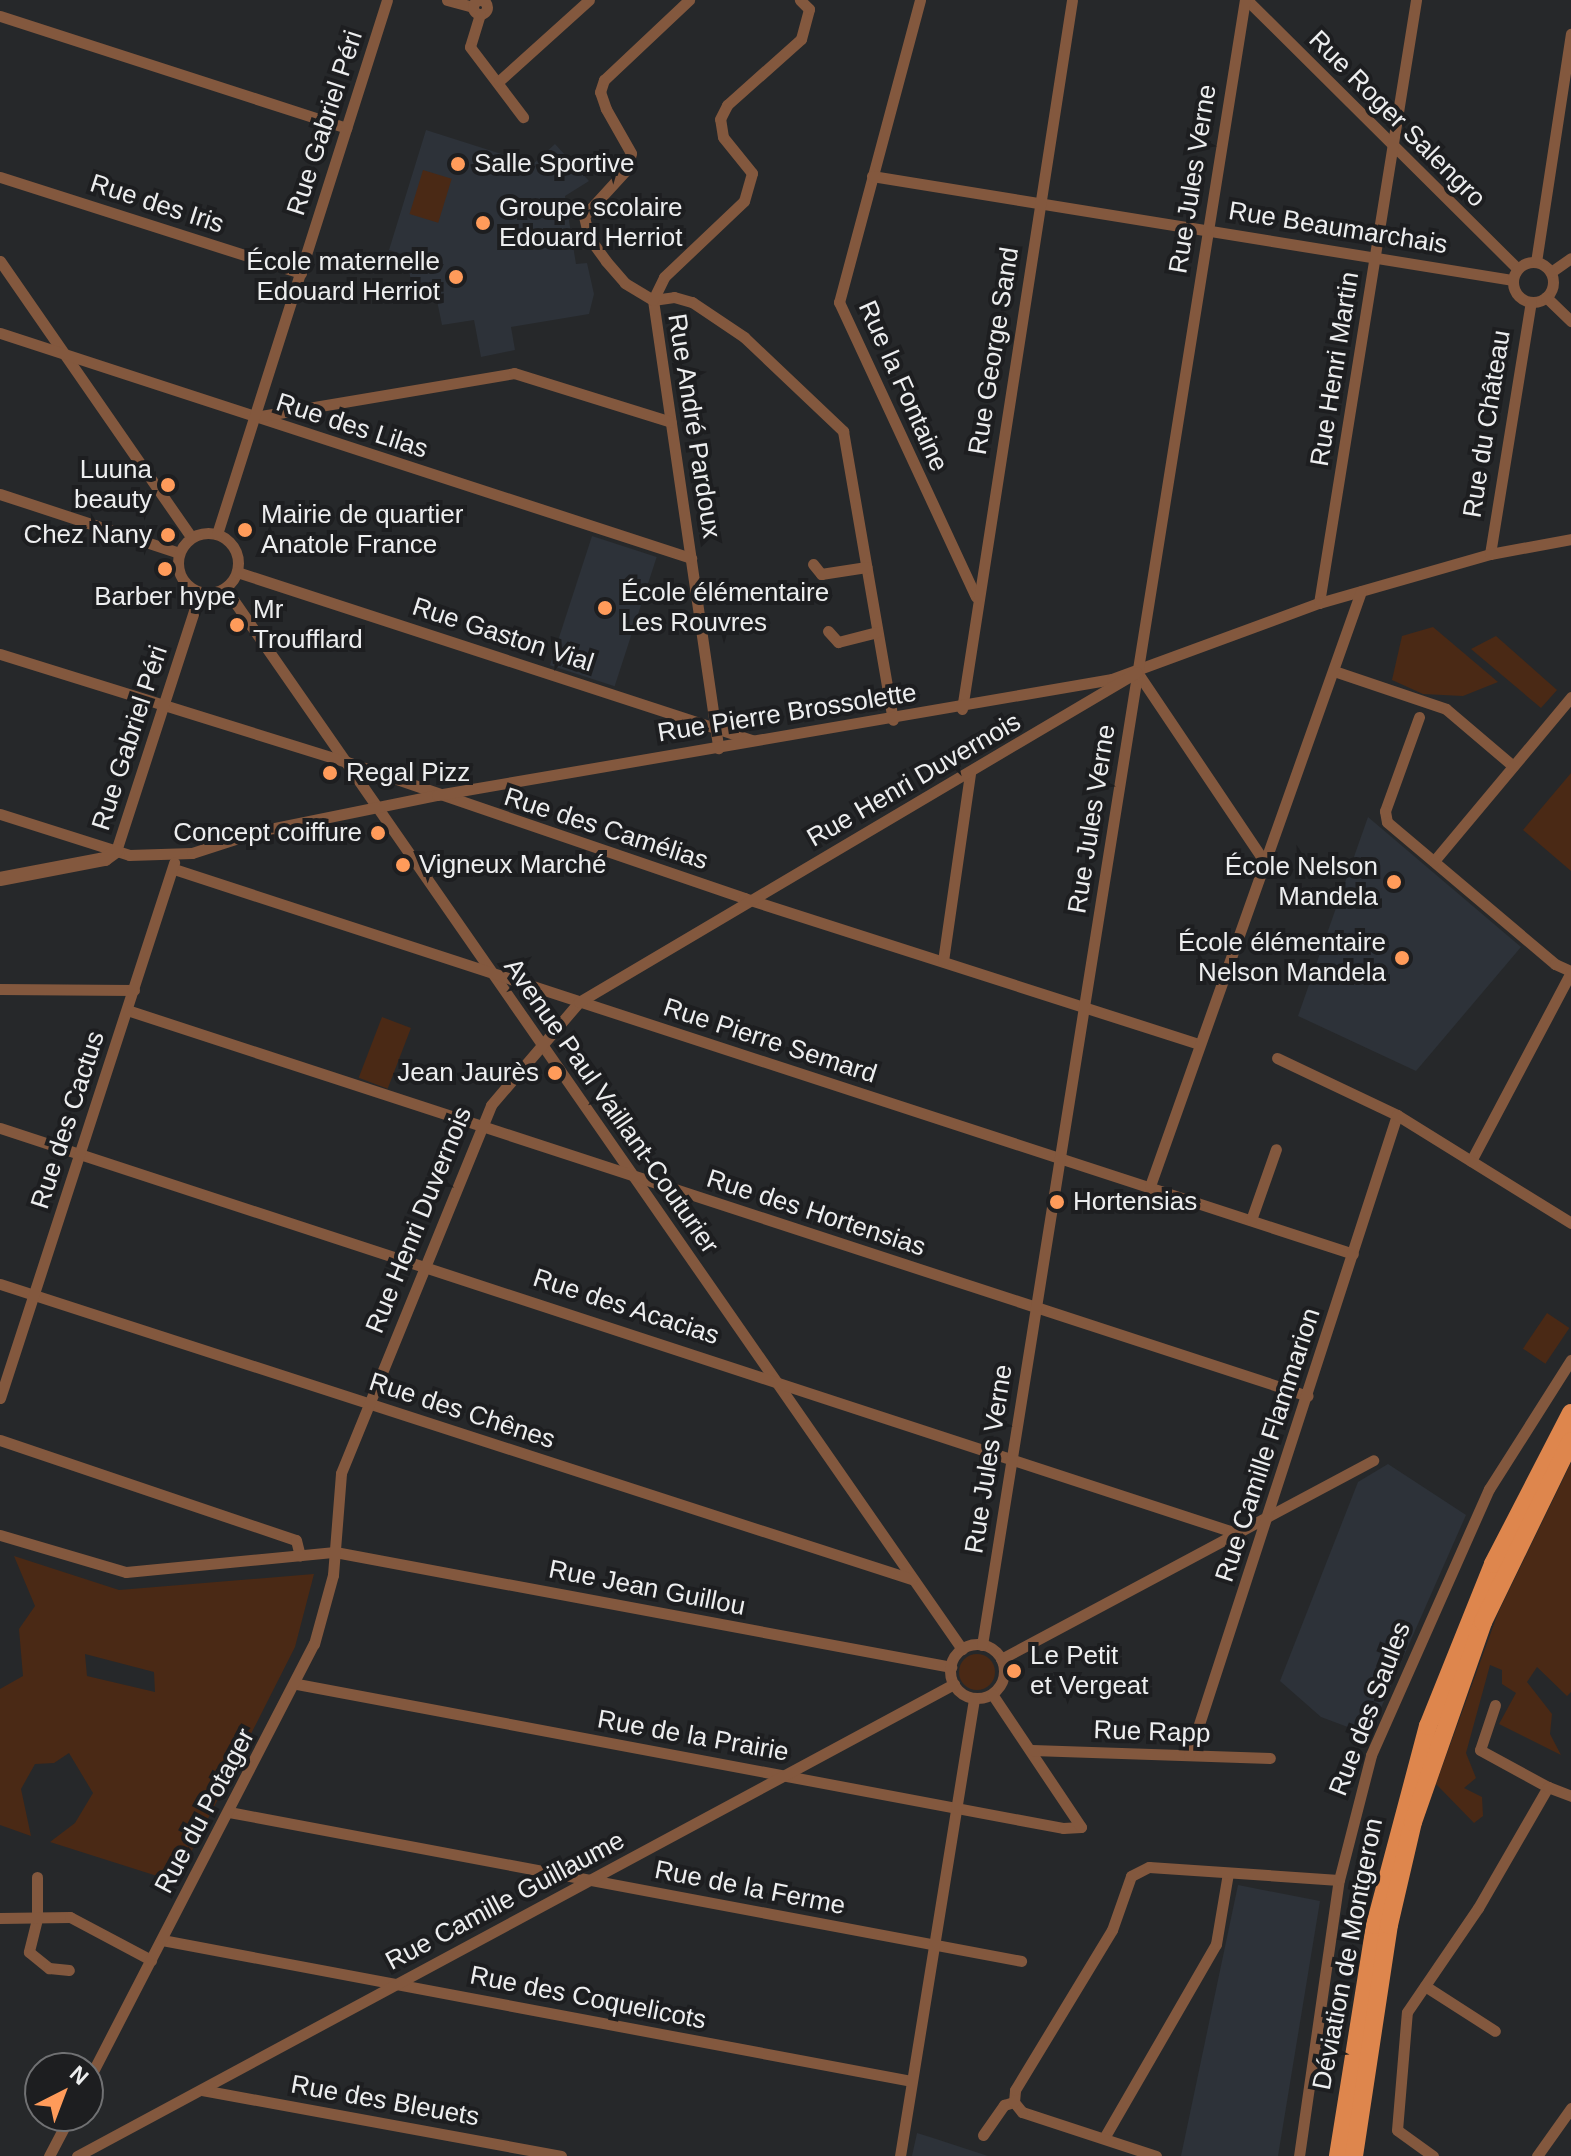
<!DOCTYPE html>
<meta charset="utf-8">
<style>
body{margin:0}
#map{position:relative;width:1571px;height:2156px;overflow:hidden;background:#26282a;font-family:Helvetica,sans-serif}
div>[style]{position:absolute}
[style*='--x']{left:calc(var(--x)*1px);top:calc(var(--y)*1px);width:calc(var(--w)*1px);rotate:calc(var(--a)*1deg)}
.built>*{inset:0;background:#2d3239;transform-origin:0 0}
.green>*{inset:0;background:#4a2915;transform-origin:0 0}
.round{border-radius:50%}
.minor>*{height:11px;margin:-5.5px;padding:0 5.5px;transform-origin:5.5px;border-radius:5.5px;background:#83583e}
.minor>.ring{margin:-5.5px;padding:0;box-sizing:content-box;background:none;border:11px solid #83583e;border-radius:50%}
.tertiary>*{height:14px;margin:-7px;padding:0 7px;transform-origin:7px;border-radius:7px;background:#83583e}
.primary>*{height:18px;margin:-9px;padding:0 9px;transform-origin:9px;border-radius:9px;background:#de864d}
.dots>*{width:22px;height:22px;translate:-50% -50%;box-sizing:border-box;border:4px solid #1d1e20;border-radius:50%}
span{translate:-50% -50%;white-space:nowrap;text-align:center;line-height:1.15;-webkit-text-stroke:8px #1d1e20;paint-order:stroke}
.street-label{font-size:26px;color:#edeeef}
.poi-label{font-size:26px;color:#edeeef}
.left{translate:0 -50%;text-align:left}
.right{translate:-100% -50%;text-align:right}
.north{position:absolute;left:24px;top:2052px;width:80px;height:80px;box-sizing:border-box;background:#1d1e20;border:2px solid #707173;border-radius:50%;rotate:42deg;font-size:22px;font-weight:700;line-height:32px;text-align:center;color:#edeeef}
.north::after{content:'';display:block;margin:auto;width:28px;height:36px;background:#ff9b5a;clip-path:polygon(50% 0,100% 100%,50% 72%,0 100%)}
</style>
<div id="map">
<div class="built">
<i style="clip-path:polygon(426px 130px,533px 164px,555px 144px,589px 181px,565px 196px,576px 264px,587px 263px,594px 294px,589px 314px,511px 327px,515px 350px,481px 357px,474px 320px,442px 325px,434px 286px,413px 288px,405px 255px,389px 250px)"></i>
<i style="left:592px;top:536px;width:68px;height:136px;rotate:18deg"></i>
<i style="clip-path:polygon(1368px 817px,1521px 947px,1416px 1071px,1298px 1016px)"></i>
<i style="clip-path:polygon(1388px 1464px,1466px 1515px,1369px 1735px,1321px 1717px,1280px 1681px,1358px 1482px)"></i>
<i style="clip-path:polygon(1238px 1885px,1320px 1901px,1278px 2156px,1181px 2156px)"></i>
<i style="clip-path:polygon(917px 2133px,930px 2137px,988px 2156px,912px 2156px)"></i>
</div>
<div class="green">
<i style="left:423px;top:170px;width:30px;height:46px;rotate:17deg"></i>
<i style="clip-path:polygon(1433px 627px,1498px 682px,1463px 696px,1423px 694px,1392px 680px,1402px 636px)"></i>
<i style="clip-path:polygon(1496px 636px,1557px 690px,1541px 708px,1471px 649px)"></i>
<i style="clip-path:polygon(1571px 773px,1571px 871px,1523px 830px)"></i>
<i style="left:382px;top:1017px;width:31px;height:65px;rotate:21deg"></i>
<i style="left:1547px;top:1313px;width:27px;height:43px;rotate:34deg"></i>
<i style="clip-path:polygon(1571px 1463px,1571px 1692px,1567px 1696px,1537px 1667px,1527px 1682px,1552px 1714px,1550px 1734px,1561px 1755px,1499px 1724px,1516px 1693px,1502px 1684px,1502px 1670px,1490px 1665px,1466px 1753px,1476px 1778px,1464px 1788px,1482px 1797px,1483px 1816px,1474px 1823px,1436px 1784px,1498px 1613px)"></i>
<i style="clip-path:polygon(evenodd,14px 1556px,119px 1590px,314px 1574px,295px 1647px,176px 1882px,50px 1842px,75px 1823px,93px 1793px,69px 1753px,54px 1763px,35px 1764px,21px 1789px,31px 1836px,0 1825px,0 1689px,23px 1676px,19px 1629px,35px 1606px,14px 1556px,85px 1654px,154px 1672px,155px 1692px,87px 1676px,85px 1654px)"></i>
<i class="round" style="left:959px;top:1654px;width:36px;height:36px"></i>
</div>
<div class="minor">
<i style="--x:447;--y:0;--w:27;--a:15"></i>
<i style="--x:920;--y:0;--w:313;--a:105"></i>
<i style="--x:839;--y:302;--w:325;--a:65.1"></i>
<i style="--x:1247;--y:0;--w:380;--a:44.8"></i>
<i class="ring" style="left:473px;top:0;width:3px;height:3px"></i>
<i style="--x:480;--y:14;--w:34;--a:107"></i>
<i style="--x:470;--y:47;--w:88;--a:52.9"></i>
<i style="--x:0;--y:16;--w:364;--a:17.9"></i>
<i style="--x:499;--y:81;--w:121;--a:-42"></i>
<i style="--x:872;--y:176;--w:648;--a:9.23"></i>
<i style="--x:0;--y:177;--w:316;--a:17.7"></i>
<i style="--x:0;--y:261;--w:336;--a:55.3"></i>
<i class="ring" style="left:1513px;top:262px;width:29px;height:29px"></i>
<i style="--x:1536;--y:262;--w:231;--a:-81.3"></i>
<i style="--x:1551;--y:272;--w:24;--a:-35"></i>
<i style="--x:1546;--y:297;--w:35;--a:44"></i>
<i style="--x:653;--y:300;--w:21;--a:-8"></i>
<i style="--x:674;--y:297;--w:19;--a:16"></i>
<i style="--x:692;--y:302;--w:63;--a:33.9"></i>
<i style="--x:744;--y:337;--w:137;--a:43.5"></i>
<i style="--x:843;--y:431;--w:293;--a:80.2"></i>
<i style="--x:653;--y:300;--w:453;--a:81.7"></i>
<i style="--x:653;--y:300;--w:33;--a:-149"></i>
<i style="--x:625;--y:283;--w:29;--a:-131"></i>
<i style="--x:606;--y:261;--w:29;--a:-126"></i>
<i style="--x:589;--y:238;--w:23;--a:-103"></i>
<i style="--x:584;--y:216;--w:65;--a:-47.5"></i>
<i style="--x:628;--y:168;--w:15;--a:-79"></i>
<i style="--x:631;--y:153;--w:51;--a:-119.6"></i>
<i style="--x:606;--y:109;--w:18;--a:-109"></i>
<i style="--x:600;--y:92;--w:13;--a:-72"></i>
<i style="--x:604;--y:80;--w:117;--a:-43.3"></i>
<i style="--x:653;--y:300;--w:25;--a:-64"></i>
<i style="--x:664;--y:277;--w:110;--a:-43.5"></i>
<i style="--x:744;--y:201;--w:29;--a:-74"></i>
<i style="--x:752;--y:173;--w:46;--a:-128.9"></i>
<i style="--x:723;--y:137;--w:18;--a:-99"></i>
<i style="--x:720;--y:119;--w:16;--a:-63"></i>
<i style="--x:727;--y:105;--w:99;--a:-41.7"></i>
<i style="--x:801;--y:39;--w:31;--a:-75"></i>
<i style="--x:809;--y:9;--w:13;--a:-135"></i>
<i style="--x:0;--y:333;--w:727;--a:18.04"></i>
<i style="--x:255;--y:417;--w:263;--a:-9.6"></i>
<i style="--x:514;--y:373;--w:164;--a:17.3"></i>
<i style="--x:0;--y:494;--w:188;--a:18.2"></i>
<i class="ring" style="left:178px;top:533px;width:49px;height:49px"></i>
<i style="--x:217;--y:534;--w:560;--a:-72.34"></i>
<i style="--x:1490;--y:554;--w:255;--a:-80.8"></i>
<i style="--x:813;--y:564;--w:13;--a:51"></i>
<i style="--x:821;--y:574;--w:46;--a:-8.8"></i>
<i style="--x:237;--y:572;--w:542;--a:18.07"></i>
<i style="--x:225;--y:588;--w:1292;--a:55.22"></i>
<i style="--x:1319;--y:603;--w:611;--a:-80.86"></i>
<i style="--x:828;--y:631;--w:15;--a:48"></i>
<i style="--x:838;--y:642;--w:40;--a:-14.4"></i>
<i style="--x:0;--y:654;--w:363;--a:17.3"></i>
<i style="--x:347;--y:762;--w:420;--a:18.9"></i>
<i style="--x:744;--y:898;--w:478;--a:17.8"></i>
<i style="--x:1334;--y:671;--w:118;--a:18.7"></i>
<i style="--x:1446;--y:709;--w:88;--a:40.4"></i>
<i style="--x:1137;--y:672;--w:228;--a:56.1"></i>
<i style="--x:962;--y:709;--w:717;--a:-81.18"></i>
<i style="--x:1419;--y:717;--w:100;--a:109.9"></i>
<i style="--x:1385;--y:811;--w:11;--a:80"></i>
<i style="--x:1387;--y:822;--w:220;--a:40.2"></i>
<i style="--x:1555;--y:964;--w:17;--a:24"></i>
<i style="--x:0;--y:814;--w:135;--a:17.6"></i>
<i style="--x:129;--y:855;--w:63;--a:-1.8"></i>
<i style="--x:192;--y:853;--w:71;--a:-17.9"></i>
<i style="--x:260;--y:831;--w:181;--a:-11.5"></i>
<i style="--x:437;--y:795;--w:685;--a:-9.75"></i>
<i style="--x:1112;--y:679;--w:221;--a:-20.2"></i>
<i style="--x:1319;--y:603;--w:178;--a:-16"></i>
<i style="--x:1490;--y:554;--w:82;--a:-10.5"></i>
<i style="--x:116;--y:851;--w:272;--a:-72"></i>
<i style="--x:1434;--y:861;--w:214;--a:-50.1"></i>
<i style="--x:174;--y:869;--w:1240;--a:18.08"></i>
<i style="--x:943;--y:961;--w:190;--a:-81.8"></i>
<i style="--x:0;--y:989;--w:134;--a:0.4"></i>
<i style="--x:127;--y:1010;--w:1242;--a:18.1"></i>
<i style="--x:1277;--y:1058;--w:133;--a:25.4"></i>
<i style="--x:0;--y:1128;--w:1301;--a:18.14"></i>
<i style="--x:1471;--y:1161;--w:214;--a:-62.1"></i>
<i style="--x:1150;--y:1186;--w:631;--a:-70.47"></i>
<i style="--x:1251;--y:1220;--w:75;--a:-70.6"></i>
<i style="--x:0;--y:1284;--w:958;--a:17.94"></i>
<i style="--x:0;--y:1398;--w:563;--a:-71.98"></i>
<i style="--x:0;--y:1440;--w:312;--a:18.7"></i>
<i style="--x:296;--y:1540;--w:16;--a:76"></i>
<i style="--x:0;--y:1535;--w:131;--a:16.4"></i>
<i style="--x:126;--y:1572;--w:210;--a:-5.5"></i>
<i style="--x:335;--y:1552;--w:627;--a:10.57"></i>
<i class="ring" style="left:950px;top:1644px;width:43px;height:43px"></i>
<i style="--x:982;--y:1645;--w:1666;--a:-80.92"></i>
<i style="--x:1001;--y:1659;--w:422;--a:-28.1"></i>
<i style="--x:297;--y:1684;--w:779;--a:10.65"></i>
<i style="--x:1063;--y:1828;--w:18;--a:-3"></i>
<i style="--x:1081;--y:1827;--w:160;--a:-123.8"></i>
<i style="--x:1495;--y:1705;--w:47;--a:108.4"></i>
<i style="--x:1480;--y:1750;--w:77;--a:28.6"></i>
<i style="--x:1032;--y:1750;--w:238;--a:1.9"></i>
<i style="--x:1189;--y:1755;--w:673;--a:-72"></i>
<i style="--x:1397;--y:1115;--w:205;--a:31.8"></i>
<i style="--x:229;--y:1812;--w:806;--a:10.65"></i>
<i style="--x:37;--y:1877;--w:42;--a:90"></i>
<i style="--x:37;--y:1919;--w:34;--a:104"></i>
<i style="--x:29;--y:1952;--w:26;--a:39"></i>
<i style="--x:49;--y:1968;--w:20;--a:6"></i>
<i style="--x:0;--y:1918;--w:70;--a:-0.8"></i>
<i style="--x:70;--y:1917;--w:92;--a:28"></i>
<i style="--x:162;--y:1940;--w:762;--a:10.66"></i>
<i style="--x:1425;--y:1986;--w:83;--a:32.7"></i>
<i style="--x:88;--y:2081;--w:492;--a:-62.7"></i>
<i style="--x:314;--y:1644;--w:72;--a:-74.6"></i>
<i style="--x:333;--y:1575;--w:102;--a:-85.5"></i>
<i style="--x:341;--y:1473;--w:397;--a:-67.8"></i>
<i style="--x:491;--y:1105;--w:135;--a:-49.5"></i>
<i style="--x:579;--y:1002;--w:648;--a:-30.6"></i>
<i style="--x:202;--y:2090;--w:365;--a:10.4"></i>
<i style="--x:983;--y:2135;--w:37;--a:-55"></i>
<i style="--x:1004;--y:2105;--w:10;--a:-17"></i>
<i style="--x:1104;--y:2138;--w:224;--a:-60"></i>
<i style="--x:1216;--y:1944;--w:72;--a:-80.4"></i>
<i style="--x:49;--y:2156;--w:45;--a:-62.3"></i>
<i style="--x:77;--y:2156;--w:996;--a:-28.29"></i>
<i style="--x:900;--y:2156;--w:464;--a:-80.8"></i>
<i style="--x:1156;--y:2156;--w:141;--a:-161.8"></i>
<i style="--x:1022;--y:2112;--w:13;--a:-129"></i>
<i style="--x:1014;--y:2102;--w:12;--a:-85"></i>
<i style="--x:1015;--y:2090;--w:187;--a:-58.8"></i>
<i style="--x:1112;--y:1930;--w:57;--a:-70.6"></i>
<i style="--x:1131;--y:1876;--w:20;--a:-27"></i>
<i style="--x:1149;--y:1867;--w:190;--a:3.9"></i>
<i style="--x:1299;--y:2156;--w:279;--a:-81.8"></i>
<i style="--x:1339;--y:1880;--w:129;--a:-75.6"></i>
<i style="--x:1371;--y:1755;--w:291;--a:-66.1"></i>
<i style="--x:1489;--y:1489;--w:153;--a:-57.6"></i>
<i style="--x:1433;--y:2156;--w:44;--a:-144.2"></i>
<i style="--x:1397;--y:2130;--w:118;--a:-85.2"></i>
<i style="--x:1407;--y:2012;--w:126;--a:-55.7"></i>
<i style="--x:1478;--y:1908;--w:140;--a:-60"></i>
<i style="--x:1548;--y:1787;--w:25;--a:21"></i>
<i style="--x:1537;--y:2156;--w:59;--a:-54.7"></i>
</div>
<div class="tertiary">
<i style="--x:0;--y:879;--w:107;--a:-10.8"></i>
<i style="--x:105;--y:859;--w:14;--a:-36"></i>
</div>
<div class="primary">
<i style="--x:1338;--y:2156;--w:234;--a:-80.9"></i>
<i style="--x:1375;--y:1925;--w:206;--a:-75.1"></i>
<i style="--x:1428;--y:1726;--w:175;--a:-68.1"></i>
<i style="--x:1493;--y:1564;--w:170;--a:-62.7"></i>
<i style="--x:1354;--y:2156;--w:234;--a:-81.4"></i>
<i style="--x:1389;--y:1925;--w:106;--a:-76.9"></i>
<i style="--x:1413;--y:1822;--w:212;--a:-70.7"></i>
<i style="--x:1483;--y:1622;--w:201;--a:-64.1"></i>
</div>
<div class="dots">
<i style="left:458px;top:164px;background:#ff9b5a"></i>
<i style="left:483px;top:223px;background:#ff9b5a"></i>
<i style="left:456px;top:277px;background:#ff9b5a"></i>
<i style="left:168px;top:485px;background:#ff9b5a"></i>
<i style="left:245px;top:530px;background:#ff9b5a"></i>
<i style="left:168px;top:535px;background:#ff9b5a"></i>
<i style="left:165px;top:569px;background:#ff9b5a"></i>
<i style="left:605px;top:608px;background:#ff9b5a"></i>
<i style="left:237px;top:625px;background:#ff9b5a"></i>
<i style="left:330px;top:773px;background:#ff9b5a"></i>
<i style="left:378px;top:833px;background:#ff9b5a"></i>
<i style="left:403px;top:865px;background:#ff9b5a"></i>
<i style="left:1394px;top:882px;background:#ff9b5a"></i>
<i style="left:1402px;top:958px;background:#ff9b5a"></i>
<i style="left:555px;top:1073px;background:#ff9b5a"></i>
<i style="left:1057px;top:1202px;background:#ff9b5a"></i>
<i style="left:1014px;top:1671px;background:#ff9b5a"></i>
</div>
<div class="street-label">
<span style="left:1397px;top:119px;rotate:45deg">Rue Roger Salengro</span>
<span style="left:325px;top:123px;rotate:-72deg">Rue Gabriel Péri</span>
<span style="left:1193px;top:179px;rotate:-81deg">Rue Jules Verne</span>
<span style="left:157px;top:204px;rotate:18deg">Rue des Iris</span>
<span style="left:1338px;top:228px;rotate:9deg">Rue Beaumarchais</span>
<span style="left:994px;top:351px;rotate:-81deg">Rue George Sand</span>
<span style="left:1335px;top:369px;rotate:-81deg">Rue Henri Martin</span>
<span style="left:903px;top:386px;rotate:66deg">Rue la Fontaine</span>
<span style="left:1487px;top:424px;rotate:-81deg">Rue du Château</span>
<span style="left:352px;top:426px;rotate:18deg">Rue des Lilas</span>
<span style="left:694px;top:426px;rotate:81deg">Rue André Pardoux</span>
<span style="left:503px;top:635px;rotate:18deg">Rue Gaston Vial</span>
<span style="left:787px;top:713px;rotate:-9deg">Rue Pierre Brossolette</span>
<span style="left:130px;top:738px;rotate:-72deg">Rue Gabriel Péri</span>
<span style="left:914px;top:780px;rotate:-30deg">Rue Henri Duvernois</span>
<span style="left:1092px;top:819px;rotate:-81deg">Rue Jules Verne</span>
<span style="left:606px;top:829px;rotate:18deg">Rue des Camélias</span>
<span style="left:770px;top:1041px;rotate:18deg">Rue Pierre Semard</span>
<span style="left:611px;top:1106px;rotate:55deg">Avenue Paul Vaillant-Couturier</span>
<span style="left:68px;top:1120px;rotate:-72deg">Rue des Cactus</span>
<span style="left:816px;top:1213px;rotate:18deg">Rue des Hortensias</span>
<span style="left:419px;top:1220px;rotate:-68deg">Rue Henri Duvernois</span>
<span style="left:626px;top:1307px;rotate:18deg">Rue des Acacias</span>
<span style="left:462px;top:1411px;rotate:18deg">Rue des Chênes</span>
<span style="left:1268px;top:1445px;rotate:-72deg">Rue Camille Flammarion</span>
<span style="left:989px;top:1459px;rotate:-81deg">Rue Jules Verne</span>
<span style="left:647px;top:1588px;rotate:11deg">Rue Jean Guillou</span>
<span style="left:1370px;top:1709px;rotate:-69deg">Rue des Saules</span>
<span style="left:1152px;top:1732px;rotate:2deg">Rue Rapp</span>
<span style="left:693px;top:1736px;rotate:10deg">Rue de la Prairie</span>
<span style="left:205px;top:1811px;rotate:-62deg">Rue du Potager</span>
<span style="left:750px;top:1888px;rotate:11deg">Rue de la Ferme</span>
<span style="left:505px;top:1901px;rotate:-28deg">Rue Camille Guillaume</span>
<span style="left:1348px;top:1954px;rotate:-79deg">Déviation de Montgeron</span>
<span style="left:588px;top:1998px;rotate:11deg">Rue des Coquelicots</span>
<span style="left:385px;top:2101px;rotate:10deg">Rue des Bleuets</span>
</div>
<div class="poi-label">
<span class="left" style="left:474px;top:164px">Salle Sportive</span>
<span class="left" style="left:499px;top:223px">Groupe scolaire<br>Edouard Herriot</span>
<span class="right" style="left:440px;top:277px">École maternelle<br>Edouard Herriot</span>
<span class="right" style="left:152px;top:485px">Luuna<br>beauty</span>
<span class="left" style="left:261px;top:530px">Mairie de quartier<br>Anatole France</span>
<span class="right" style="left:152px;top:535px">Chez Nany</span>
<span class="left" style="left:621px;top:608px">École élémentaire<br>Les Rouvres</span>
<span style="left:165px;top:597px">Barber hype</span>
<span class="left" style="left:253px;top:625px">Mr<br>Troufflard</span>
<span class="left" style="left:346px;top:773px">Regal Pizz</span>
<span class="right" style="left:362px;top:833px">Concept coiffure</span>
<span class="left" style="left:419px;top:865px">Vigneux Marché</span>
<span class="right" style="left:1378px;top:882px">École Nelson<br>Mandela</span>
<span class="right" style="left:1386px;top:958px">École élémentaire<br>Nelson Mandela</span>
<span class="right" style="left:539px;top:1073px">Jean Jaurès</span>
<span class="left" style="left:1073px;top:1202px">Hortensias</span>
<span class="left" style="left:1030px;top:1671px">Le Petit<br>et Vergeat</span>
</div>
<div class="north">N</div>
</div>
